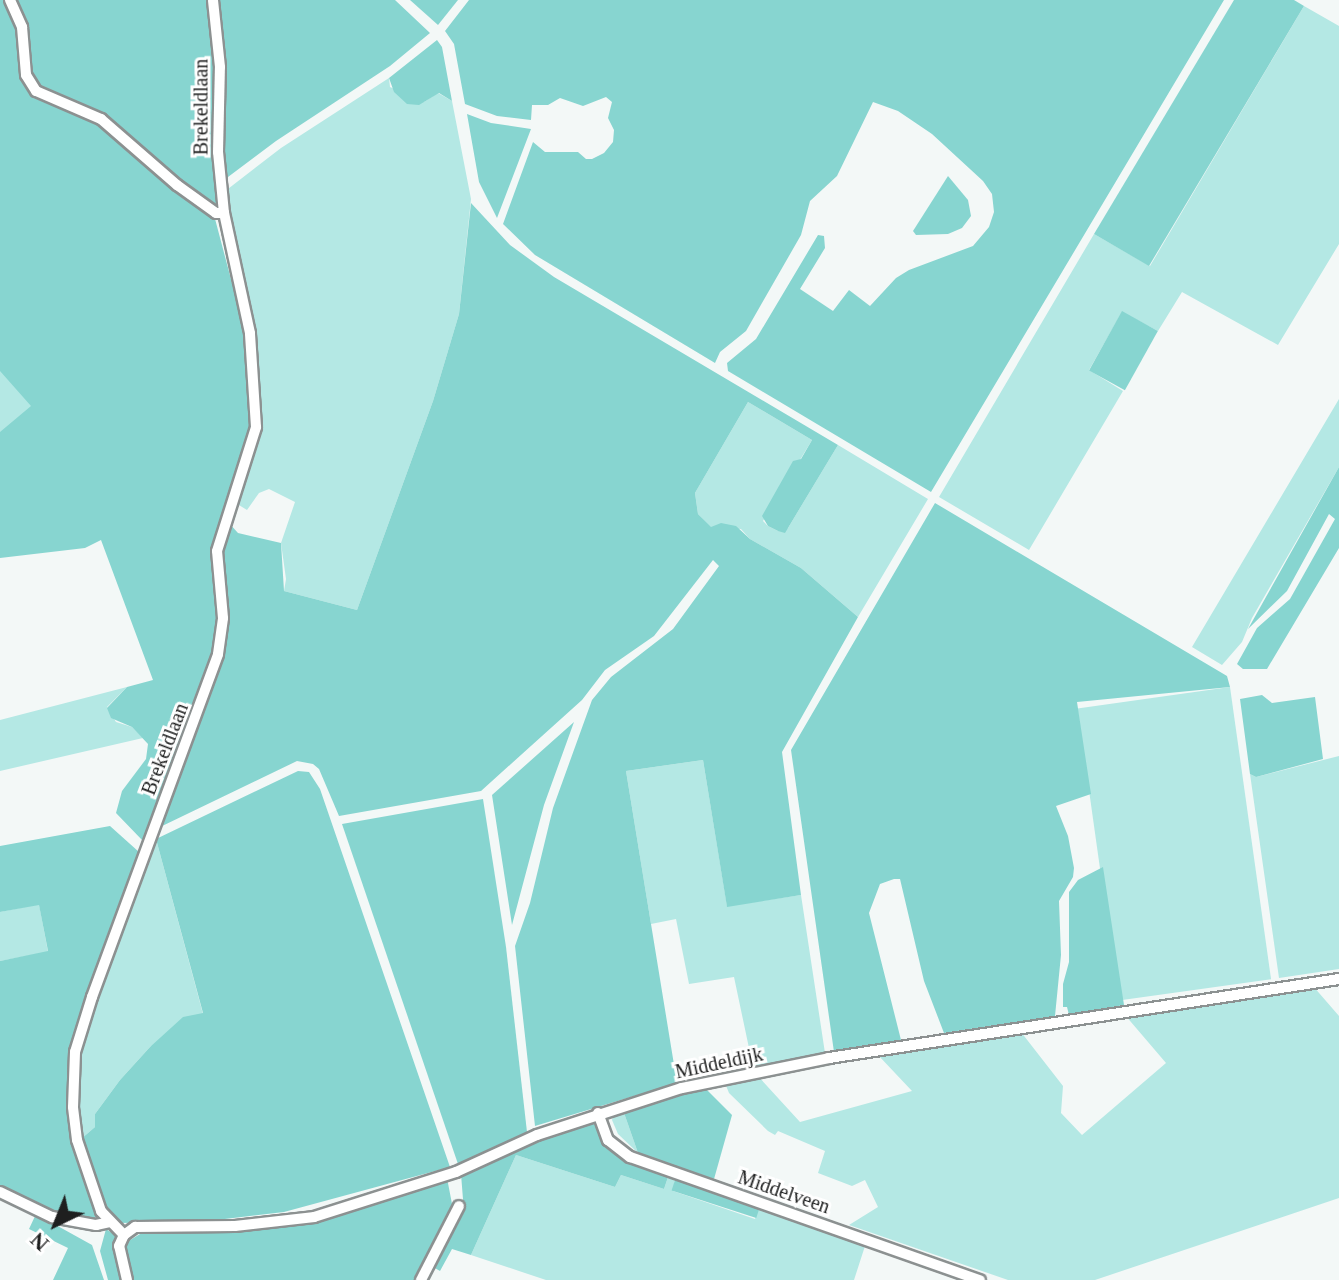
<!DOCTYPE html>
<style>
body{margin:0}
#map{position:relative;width:1339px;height:1280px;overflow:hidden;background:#f3f8f7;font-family:"Times New Roman",serif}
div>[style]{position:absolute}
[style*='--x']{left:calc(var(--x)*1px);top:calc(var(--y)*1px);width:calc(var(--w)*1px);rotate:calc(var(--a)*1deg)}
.green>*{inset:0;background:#b4e8e4;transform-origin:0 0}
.forest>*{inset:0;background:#87d5d0;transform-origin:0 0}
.roads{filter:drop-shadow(2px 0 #8c9191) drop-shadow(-2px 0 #8c9191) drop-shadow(0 2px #8c9191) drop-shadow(0 -2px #8c9191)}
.street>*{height:10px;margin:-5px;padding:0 5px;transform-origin:5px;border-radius:5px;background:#fff}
span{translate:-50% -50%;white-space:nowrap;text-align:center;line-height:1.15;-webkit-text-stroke:6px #fff;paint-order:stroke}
.street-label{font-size:20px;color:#1e1f1f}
.north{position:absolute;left:16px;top:1184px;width:80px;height:80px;-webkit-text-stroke:6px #fff;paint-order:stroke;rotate:223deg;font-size:22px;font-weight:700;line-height:32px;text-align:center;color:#1e1f1f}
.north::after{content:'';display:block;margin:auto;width:28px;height:36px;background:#1e1f1f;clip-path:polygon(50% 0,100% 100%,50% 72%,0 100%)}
</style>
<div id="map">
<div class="green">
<i style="clip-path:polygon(1304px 6px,1339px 26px,1339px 244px,1278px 345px,1182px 292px,1158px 331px,1122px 312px,1089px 370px,1123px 391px,1029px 550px,939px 497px,1094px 234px,1150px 266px)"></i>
<i style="clip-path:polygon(389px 78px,390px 87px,424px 102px,438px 93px,452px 101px,471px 199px,459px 314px,433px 401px,357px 610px,284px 591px,286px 579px,281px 543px,295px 502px,269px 489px,259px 493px,247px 510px,234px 502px,257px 442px,260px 413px,256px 351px,224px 192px,281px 148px)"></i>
<i style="clip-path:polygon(0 360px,42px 407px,0 448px)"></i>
<i style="clip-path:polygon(1339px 399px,1339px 467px,1252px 618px,1242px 642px,1222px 665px,1192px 647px)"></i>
<i style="clip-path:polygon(748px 402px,812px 440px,763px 521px,768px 526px,778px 531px,788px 528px,838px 445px,928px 499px,858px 617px,801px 568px,750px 539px,741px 529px,711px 528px,698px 514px,695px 493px)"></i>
<i style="clip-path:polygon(127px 687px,107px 707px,116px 722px,132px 727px,143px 738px,0 771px,0 720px)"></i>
<i style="left:1230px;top:687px;width:295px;height:154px;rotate:82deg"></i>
<i style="clip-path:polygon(1339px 756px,1339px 969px,1279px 978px,1250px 774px,1256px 777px)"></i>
<i style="clip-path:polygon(703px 760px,727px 906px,801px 895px,825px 1053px,753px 1067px,734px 977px,689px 984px,676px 919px,651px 924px,626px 771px)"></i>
<i style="clip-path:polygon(156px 839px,203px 1014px,150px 1047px,120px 1080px,95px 1114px,95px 1127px,81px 1139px,78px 1094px,81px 1052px,102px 983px)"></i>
<i style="clip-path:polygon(39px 904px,48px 952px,0 961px,0 912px)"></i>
<i style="clip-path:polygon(1313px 986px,1339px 1016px,1339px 1198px,1095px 1280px,1008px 1280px,849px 1225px,878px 1207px,865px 1180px,852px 1186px,818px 1173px,825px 1151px,778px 1131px,775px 1135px,768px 1131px,729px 1093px,725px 1083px,758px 1076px,800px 1122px,912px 1091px,878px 1055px,1021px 1032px,1063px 1086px,1061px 1113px,1082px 1135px,1166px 1063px,1125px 1015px)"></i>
<i style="clip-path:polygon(623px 1110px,638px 1153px,618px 1134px,612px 1120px,614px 1113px)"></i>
<i style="clip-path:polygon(516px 1155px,615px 1187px,621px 1175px,664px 1189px,668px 1177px,675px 1180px,673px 1191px,755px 1219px,759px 1208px,865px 1246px,854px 1280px,546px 1280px,471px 1255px)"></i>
</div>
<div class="forest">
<i style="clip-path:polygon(0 0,7px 0,18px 25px,22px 74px,32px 92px,102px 124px,214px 215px,246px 336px,251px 424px,215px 536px,213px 558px,220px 617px,217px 639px,143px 841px,116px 813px,122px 791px,146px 759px,148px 744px,132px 727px,111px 718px,107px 708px,127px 687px,153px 680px,101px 540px,85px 548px,0 558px,0 432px,31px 406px,0 371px)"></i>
<i style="clip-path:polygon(16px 0,210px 0,217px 53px,219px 209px,156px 163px,117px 126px,99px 114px,44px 91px,31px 78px,27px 24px)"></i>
<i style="clip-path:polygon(217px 0,395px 0,430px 33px,390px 66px,276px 141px,224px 180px,223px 41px)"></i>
<i style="clip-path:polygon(410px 0,458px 0,438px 25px)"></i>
<i style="clip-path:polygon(469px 0,1224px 0,931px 492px,728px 371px,727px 363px,756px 339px,818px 235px,824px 236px,825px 248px,800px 289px,833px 311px,849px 290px,870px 306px,896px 278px,909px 270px,973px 246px,989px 227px,994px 212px,992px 194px,983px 181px,932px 134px,898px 111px,873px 102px,837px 176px,810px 201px,801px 235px,746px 331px,720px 352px,715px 363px,535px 255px,503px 224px,533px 142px,545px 152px,578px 152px,586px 159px,592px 159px,604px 153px,613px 142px,614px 130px,608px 118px,612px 102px,606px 97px,583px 106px,560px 98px,548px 105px,532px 105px,531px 120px,497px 116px,465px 104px,454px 44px,445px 31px)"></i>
<i style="clip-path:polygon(1234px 0,1294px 0,1304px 6px,1149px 266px,1094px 234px)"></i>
<i style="clip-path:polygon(437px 40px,442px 47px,452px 101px,439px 93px,419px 105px,407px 104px,394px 92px,389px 78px)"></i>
<i style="clip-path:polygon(467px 114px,491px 123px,531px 129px,497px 218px,479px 182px)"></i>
<i style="clip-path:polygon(948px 176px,968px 200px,971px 216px,962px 228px,948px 234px,916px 235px,913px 231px)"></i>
<i style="clip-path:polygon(471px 203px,510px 245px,554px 277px,838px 445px,788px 528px,785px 533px,778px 531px,768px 526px,762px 516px,793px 461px,801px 459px,812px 440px,748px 402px,695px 493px,698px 514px,711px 527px,721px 523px,736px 526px,750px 539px,801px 568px,858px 617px,782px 752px,801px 895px,727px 907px,703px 760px,626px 771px,677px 1083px,535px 1126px,515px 946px,530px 903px,553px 808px,592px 700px,611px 677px,673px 629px,719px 566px,713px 560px,654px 636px,605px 670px,582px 700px,481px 791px,339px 816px,319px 769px,313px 764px,297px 761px,158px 828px,224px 649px,227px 625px,221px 566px,228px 522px,238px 533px,281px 543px,284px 591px,357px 610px,433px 401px,459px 314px)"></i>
<i style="left:1122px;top:311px;width:41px;height:68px;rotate:29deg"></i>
<i style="clip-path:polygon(1339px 467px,1339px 548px,1267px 669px,1243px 669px,1237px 664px,1257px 628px,1290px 599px,1335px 519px,1329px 514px,1287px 591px,1248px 629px)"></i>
<i style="clip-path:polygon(935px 503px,1227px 676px,1230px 687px,1077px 702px,1091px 794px,1056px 806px,1068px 836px,1074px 868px,1073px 877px,1059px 901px,1061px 955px,1055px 1016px,944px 1033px,924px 981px,900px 879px,894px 879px,880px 884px,869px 913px,901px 1040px,834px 1052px,791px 750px)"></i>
<i style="clip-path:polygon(1262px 695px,1272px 703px,1315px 697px,1323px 759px,1256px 777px,1250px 774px,1240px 699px)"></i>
<i style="clip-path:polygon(574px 722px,544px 805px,512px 925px,492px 795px)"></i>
<i style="clip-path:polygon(298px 771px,309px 772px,320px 789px,450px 1167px,284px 1212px,200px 1222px,118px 1223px,106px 1211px,95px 1187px,81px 1139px,95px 1127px,95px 1114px,120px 1080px,150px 1047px,183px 1017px,203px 1013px,156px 839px)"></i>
<i style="clip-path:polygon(483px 799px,506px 947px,527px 1132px,458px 1164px,342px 824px)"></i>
<i style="clip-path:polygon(110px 826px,139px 852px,78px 1028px,67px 1083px,70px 1124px,98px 1213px,93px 1222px,54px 1216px,0 1188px,0 961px,48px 951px,39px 905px,0 912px,0 846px)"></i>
<i style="clip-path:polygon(1103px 867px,1124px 1005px,1069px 1015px,1067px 1007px,1063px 1007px,1063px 984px,1069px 962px,1069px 892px,1078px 880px)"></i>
<i style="clip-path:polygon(705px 1088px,732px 1115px,714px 1179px,638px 1153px,623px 1110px)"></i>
<i style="clip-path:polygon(591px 1120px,618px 1156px,668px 1177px,664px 1189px,621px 1175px,615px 1187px,516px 1155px,471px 1255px,452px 1249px,440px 1271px,433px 1267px,464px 1212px,461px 1174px,541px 1137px)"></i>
<i style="clip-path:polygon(447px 1178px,453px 1209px,415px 1280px,132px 1280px,125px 1255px,127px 1242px,145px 1231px,277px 1228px,321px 1219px)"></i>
<i style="left:675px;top:1180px;width:89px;height:11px;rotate:18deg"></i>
<i style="clip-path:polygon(36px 1214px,92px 1245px,104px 1280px,53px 1280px,68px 1248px,29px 1229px)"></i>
<i style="clip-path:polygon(106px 1229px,115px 1235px,115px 1252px,123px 1280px,108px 1280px,100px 1251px)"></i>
</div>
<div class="roads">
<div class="street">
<i style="--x:10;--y:0;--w:30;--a:66"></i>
<i style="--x:22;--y:27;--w:48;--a:85.2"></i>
<i style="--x:26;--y:75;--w:19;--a:58"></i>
<i style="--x:36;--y:91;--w:71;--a:23.3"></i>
<i style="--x:101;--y:119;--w:101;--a:41"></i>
<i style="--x:177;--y:185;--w:48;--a:35.7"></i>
<i style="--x:216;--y:213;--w:8;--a:0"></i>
<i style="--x:598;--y:1113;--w:29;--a:70"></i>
<i style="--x:608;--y:1140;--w:28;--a:38"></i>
<i style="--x:630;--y:1157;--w:371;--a:19.4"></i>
<i style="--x:0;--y:1192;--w:58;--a:25.7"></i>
<i style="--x:52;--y:1217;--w:45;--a:10.3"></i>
<i style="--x:96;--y:1225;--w:14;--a:-12"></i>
<i style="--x:124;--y:1235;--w:33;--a:-134"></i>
<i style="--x:101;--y:1211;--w:75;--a:-108.7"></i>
<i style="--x:77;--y:1140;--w:33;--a:-97"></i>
<i style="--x:73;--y:1107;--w:55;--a:-87.9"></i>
<i style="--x:75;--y:1052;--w:58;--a:-72.8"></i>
<i style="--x:92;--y:997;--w:365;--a:-69.8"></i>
<i style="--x:218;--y:654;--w:36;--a:-82"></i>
<i style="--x:223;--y:618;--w:67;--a:-95.1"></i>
<i style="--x:217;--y:551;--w:130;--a:-72.5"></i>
<i style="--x:256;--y:427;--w:94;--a:-93.7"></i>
<i style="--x:250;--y:333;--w:123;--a:-102.2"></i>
<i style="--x:224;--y:213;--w:61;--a:-95.6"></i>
<i style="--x:218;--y:152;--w:85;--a:-88.7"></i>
<i style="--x:220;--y:67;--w:67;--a:-96"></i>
<i style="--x:127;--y:1280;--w:35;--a:-103"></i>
<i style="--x:119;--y:1246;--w:12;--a:-66"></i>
<i style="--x:124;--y:1235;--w:14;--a:-36"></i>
<i style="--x:135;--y:1227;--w:100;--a:-0.6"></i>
<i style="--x:235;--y:1226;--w:80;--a:-6.5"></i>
<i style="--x:314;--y:1217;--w:149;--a:-17.6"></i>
<i style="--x:456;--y:1172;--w:89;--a:-24.6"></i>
<i style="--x:537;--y:1135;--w:152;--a:-18"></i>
<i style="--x:682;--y:1088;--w:150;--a:-11.5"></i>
<i style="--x:829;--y:1058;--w:516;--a:-8.81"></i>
<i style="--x:421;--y:1280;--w:83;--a:-62.8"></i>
</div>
</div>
<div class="street-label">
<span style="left:201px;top:107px;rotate:-90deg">Brekeldlaan</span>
<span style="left:165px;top:749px;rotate:-69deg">Brekeldlaan</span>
<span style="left:719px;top:1063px;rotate:-12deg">Middeldijk</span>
<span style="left:784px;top:1192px;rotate:19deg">Middelveen</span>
</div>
<div class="north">N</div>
</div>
